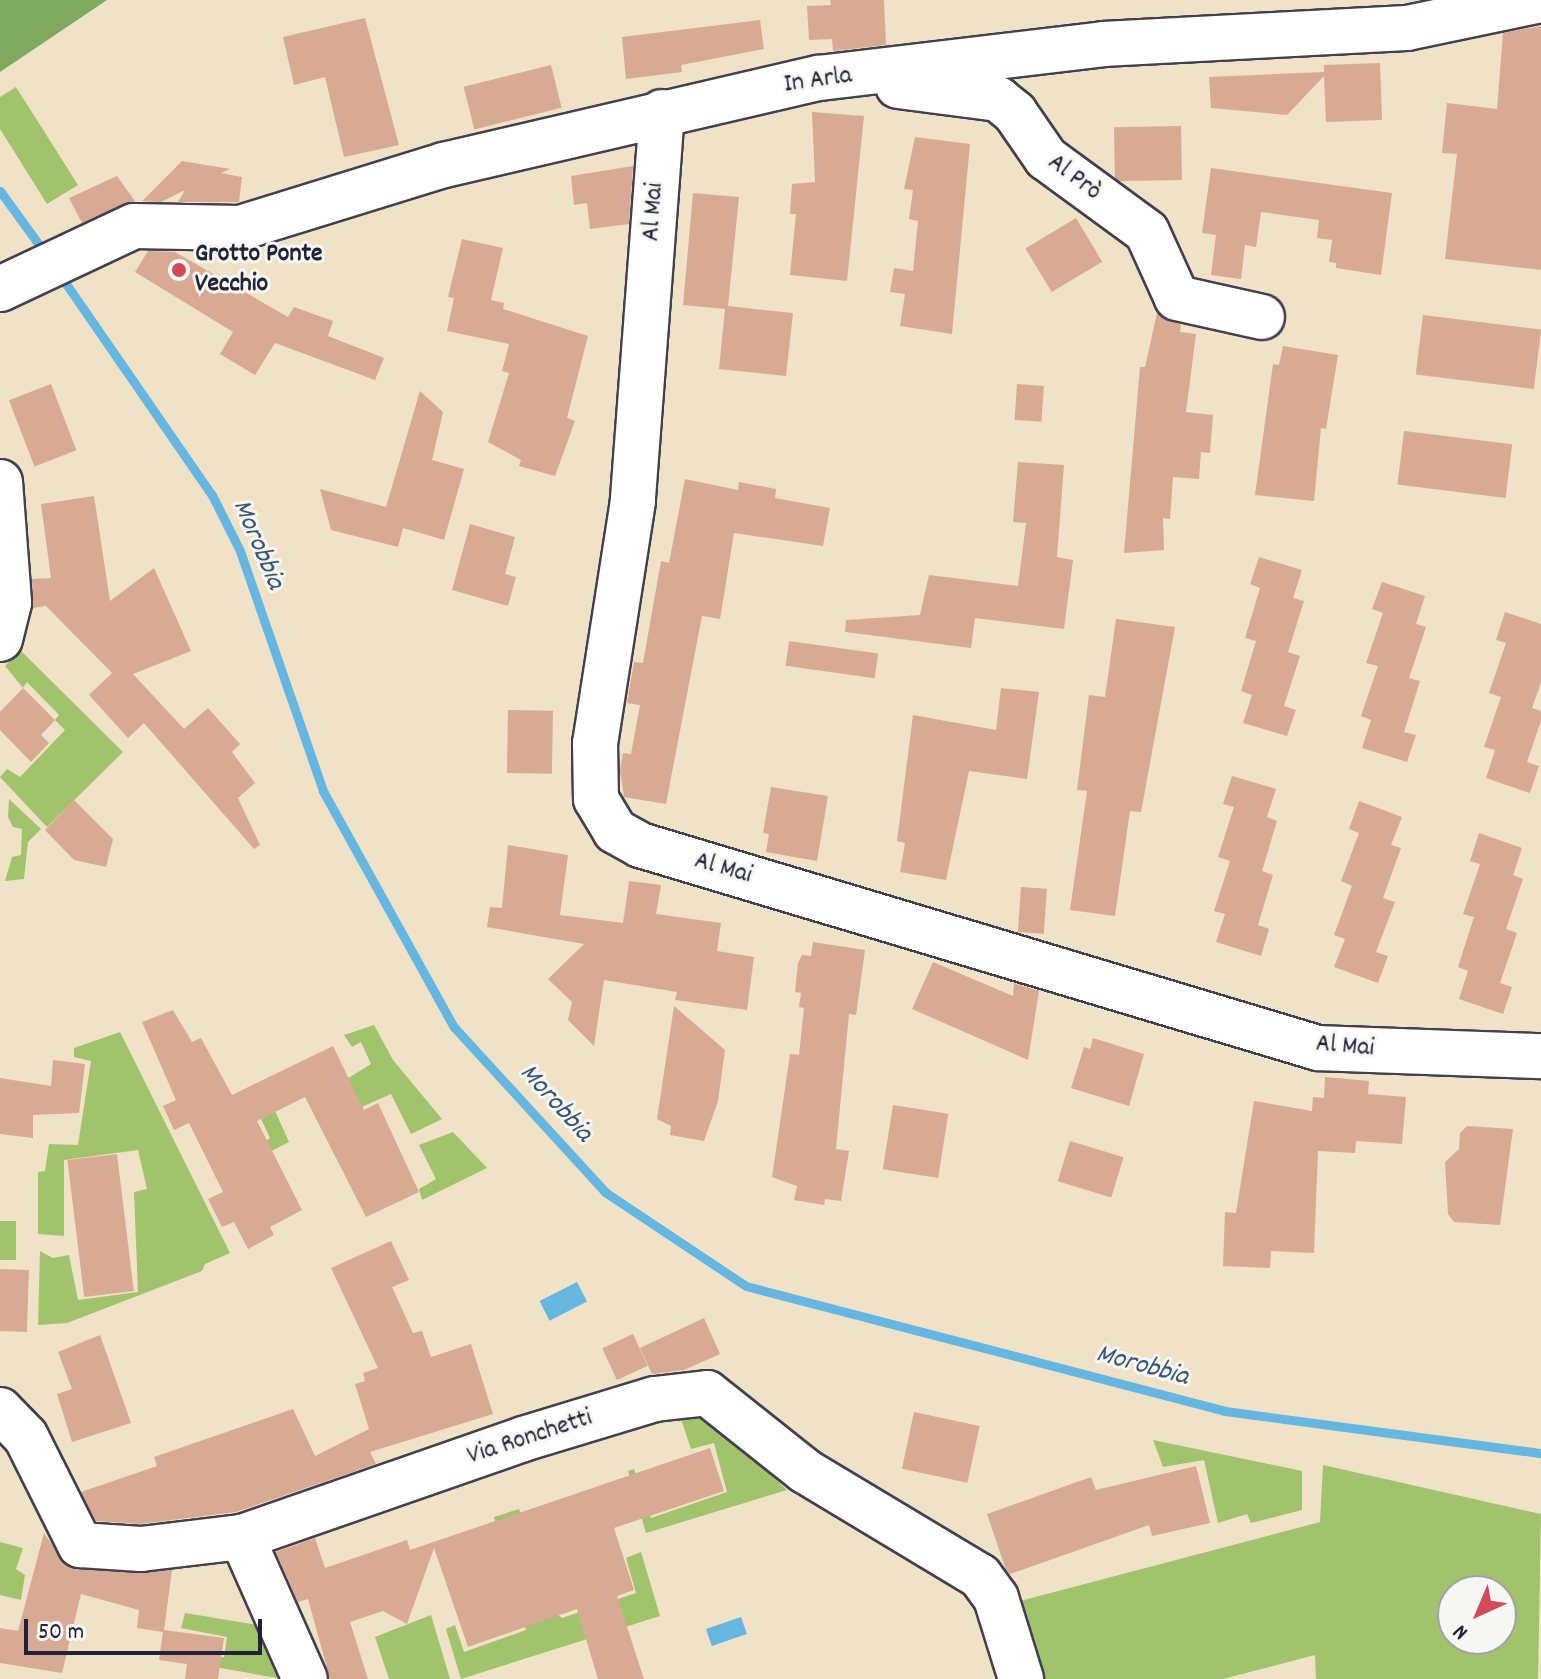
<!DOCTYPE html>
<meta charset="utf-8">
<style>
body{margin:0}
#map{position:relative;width:1541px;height:1679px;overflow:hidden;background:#efe2c6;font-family:Dekko,sans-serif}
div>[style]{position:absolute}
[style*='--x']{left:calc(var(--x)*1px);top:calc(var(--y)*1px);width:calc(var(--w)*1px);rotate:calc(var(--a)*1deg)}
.green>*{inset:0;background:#a0c36c;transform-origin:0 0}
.forest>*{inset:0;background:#80a960}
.water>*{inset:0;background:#65b6e0;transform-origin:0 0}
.stream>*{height:9px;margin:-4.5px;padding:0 4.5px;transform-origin:4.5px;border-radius:4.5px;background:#65b6e0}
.building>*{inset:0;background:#d9aa93;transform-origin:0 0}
.roads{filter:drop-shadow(2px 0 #413f50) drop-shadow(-2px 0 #413f50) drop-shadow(0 2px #413f50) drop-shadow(0 -2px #413f50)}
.minor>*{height:44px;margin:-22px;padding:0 22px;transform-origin:22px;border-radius:22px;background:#fff}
.dots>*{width:22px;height:22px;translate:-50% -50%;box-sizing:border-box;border:4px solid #f6f6f2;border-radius:50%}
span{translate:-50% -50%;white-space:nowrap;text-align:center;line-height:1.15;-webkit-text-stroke:6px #f6f6f2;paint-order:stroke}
.street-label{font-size:26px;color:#22223b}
.poi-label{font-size:26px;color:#22223b;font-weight:700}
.left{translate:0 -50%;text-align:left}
.water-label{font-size:28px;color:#395675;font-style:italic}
.north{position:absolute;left:1437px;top:1575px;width:80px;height:80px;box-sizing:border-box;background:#f6f6f2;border:2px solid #a1a1a9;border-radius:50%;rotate:224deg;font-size:22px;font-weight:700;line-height:32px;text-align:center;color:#22223b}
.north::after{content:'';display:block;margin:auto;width:28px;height:36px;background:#d1495b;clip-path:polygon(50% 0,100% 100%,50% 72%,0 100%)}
.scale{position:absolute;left:24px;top:1619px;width:238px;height:36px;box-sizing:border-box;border:4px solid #22223b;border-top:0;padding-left:10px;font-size:24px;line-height:28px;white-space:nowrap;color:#22223b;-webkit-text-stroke:6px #f6f6f2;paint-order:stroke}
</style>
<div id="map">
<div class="green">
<i style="clip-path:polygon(16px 87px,78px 185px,47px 204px,0 129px,0 97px)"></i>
<i style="clip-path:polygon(20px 650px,123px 752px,47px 827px,0 777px,7px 769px,20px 777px,65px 730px,55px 720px,59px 715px,27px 682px,23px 688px,5px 666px)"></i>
<i style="clip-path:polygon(9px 799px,41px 829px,28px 842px,24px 879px,5px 881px,12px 857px,21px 855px,22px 829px,13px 827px,8px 817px)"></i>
<i style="clip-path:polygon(374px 1025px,393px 1060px,442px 1119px,411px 1134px,391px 1094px,357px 1109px,337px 1085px,371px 1064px,361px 1042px,352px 1047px,344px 1035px)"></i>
<i style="clip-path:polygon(120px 1032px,230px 1253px,205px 1264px,202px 1271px,67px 1323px,38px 1325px,40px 1251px,53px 1258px,69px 1255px,78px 1300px,138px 1292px,134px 1192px,147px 1189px,138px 1150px,64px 1160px,64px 1236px,38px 1234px,38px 1172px,45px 1171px,49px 1144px,78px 1145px,91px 1061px,74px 1057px,74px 1048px)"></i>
<i style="clip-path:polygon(266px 1091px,289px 1142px,222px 1176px,270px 1138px,249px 1093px)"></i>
<i style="clip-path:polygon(453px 1132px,487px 1168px,422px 1200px,419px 1189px,436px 1179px,419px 1145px)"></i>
<i style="left:0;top:1221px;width:16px;height:39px"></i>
<i style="clip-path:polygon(679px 1413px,712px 1420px,787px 1490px,646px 1533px,628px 1471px,634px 1469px,651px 1518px,727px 1492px,714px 1443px,691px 1449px)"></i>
<i style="clip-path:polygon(1153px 1440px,1302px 1471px,1302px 1510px,1251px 1523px,1247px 1514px,1218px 1523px,1204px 1460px,1163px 1467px)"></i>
<i style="clip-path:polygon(evenodd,1323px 1465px,1541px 1514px,1538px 1679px,1316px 1679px,1315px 1655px,1223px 1679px,1033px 1679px,1020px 1601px,1320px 1522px,1323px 1465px,1453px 1591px,1501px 1591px,1501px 1639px,1453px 1639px,1453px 1591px)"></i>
<i style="clip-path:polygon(519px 1509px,556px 1613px,562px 1618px,636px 1593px,626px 1558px,641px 1552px,660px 1616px,461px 1679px,446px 1629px,455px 1625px,464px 1652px,526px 1630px,494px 1517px)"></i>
<i style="clip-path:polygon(0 1542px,23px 1548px,16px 1569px,25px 1575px,21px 1600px,0 1595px)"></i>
<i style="clip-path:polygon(185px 1613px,258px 1625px,283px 1679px,215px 1667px,216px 1658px,224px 1657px,227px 1637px,181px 1628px)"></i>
<i style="clip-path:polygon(431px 1615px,450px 1679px,389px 1679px,375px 1637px)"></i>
</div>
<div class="forest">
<i style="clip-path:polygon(0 0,107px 0,0 72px)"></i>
</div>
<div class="water">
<i style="left:577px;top:1282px;width:22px;height:42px;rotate:63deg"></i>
<i style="left:741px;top:1617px;width:18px;height:37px;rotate:71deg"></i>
</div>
<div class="stream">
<i style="--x:0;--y:191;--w:77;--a:54"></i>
<i style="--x:60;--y:275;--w:267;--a:55.4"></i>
<i style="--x:212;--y:495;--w:63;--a:63.4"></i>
<i style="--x:240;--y:551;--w:254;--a:70.9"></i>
<i style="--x:323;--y:791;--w:270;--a:61"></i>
<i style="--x:454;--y:1027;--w:224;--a:47.5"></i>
<i style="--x:605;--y:1192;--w:169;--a:33.7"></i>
<i style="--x:746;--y:1286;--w:495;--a:14.6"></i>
<i style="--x:1225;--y:1411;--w:319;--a:7.6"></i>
</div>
<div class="building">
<i style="clip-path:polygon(830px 0,884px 0,886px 45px,833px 51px,832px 39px,809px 40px,807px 6px,831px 5px)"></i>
<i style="clip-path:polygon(365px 18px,399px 145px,344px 157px,325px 77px,294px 85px,283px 37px)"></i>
<i style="clip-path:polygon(760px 20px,764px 49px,681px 65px,682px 72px,626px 79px,622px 37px)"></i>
<i style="clip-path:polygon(1541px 26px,1541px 270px,1445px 259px,1457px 154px,1442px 153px,1447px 103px,1497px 109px,1503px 33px)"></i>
<i style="clip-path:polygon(1380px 63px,1382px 120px,1326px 122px,1324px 76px,1287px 115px,1211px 108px,1209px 77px,1324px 72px,1324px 65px)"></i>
<i style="left:551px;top:65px;width:44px;height:90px;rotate:76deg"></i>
<i style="clip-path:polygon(812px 112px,864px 116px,847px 281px,790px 275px,796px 214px,790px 214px,792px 184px,815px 182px)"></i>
<i style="left:1181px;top:126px;width:54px;height:67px;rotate:89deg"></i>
<i style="clip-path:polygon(915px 137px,970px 144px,952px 334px,900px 326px,905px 294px,890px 292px,894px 268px,913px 271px,918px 221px,909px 219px,913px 190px,904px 189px)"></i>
<i style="clip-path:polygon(182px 161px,230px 169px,221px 173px,242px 177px,239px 202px,178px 202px,185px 190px,161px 202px,142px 201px)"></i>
<i style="clip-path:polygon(633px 166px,629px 224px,590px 229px,587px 203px,574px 205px,571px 176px)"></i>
<i style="clip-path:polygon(1211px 168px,1392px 193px,1381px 275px,1336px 268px,1336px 263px,1329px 262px,1332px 240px,1317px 238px,1319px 220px,1261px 212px,1256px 247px,1245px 245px,1241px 279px,1211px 275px,1216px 235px,1202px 233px)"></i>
<i style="clip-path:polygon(117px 176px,135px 201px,82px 223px,69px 198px)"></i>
<i style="clip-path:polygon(693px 193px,739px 197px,728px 306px,793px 313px,786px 376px,719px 369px,725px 309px,683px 305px)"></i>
<i style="left:1076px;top:218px;width:51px;height:59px;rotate:59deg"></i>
<i style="clip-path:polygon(462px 239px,503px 248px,491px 300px,504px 303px,503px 309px,588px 336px,567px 418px,575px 421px,555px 476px,519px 466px,521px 460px,488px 442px,509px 373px,502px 371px,509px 344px,447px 331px,454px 298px,448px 297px)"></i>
<i style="clip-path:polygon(148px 251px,175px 252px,288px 317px,294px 307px,333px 321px,328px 336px,384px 358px,375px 380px,275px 343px,255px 375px,220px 354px,233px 332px,135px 272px)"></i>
<i style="clip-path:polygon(1157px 313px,1181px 325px,1180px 332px,1196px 334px,1186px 412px,1213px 415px,1210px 453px,1201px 452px,1199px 479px,1173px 477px,1170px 519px,1163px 518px,1164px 550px,1124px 553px,1140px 367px,1145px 367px)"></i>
<i style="left:1423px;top:315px;width:119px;height:60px;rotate:7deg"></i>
<i style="clip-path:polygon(1283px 346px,1338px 355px,1326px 429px,1321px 428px,1314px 501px,1255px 495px,1273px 364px,1279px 365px)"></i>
<i style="left:51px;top:384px;width:71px;height:45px;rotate:69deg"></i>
<i style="left:1017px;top:384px;width:27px;height:36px;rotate:4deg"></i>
<i style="clip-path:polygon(420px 391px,443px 412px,432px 460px,464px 469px,444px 540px,403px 528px,398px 547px,331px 530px,320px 489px,386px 507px)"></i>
<i style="left:1404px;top:431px;width:109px;height:54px;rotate:7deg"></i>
<i style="clip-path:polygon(1018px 462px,1064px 465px,1057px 557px,1073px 560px,1064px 629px,975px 618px,971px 648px,845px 632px,846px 620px,920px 615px,929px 575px,1018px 586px,1026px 523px,1013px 522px)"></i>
<i style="clip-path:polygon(685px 479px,738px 490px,739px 482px,776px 489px,775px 498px,830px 508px,823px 546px,734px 533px,720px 619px,702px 616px,666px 804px,624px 797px,620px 771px,623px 753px,631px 754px,640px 705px,627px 703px,634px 662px,643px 663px,661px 561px,669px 563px)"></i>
<i style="clip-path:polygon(94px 496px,110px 601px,154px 568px,191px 651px,133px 674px,184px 729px,208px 708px,240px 744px,232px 752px,255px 783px,238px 798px,260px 845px,254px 849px,144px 723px,128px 738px,89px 695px,112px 673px,46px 606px,33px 608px,32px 579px,51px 578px,41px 504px)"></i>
<i style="clip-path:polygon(470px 524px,515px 537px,505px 574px,516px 577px,508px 606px,452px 590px)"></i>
<i style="clip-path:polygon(1259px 557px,1302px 570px,1293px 598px,1304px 601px,1288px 652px,1300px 656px,1284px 706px,1296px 710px,1287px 736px,1243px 723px,1252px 695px,1241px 691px,1256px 641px,1245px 638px,1260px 588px,1250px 584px)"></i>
<i style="clip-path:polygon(1382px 582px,1425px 596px,1416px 624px,1426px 627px,1409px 678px,1420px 681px,1404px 732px,1416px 735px,1407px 762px,1362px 748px,1371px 720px,1361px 716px,1378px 666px,1366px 663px,1383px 613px,1372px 609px)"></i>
<i style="clip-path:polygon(1505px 612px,1541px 624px,1541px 682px,1532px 708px,1541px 711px,1541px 721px,1527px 762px,1539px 766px,1530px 793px,1486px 778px,1495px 750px,1484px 747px,1501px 697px,1489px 693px,1506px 643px,1496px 640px)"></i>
<i style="clip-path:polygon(1116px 619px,1175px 627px,1141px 812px,1130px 811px,1115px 916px,1070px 910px,1087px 791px,1077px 790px,1089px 695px,1105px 697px)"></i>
<i style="left:789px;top:641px;width:90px;height:25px;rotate:8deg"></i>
<i style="clip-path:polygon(23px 688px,55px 720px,41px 735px,49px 743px,31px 762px,0 730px,0 712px)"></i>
<i style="clip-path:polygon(1001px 688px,1039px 692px,1027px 779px,969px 771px,946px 880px,900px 872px,905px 843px,897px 841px,913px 715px,996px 730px)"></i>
<i style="left:508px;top:710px;width:45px;height:63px;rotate:1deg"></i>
<i style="clip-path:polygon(1232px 776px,1276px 789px,1267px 817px,1277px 821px,1262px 871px,1273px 875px,1258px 925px,1269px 929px,1261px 956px,1216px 942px,1225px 914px,1214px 911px,1230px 861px,1218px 857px,1234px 807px,1223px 804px)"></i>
<i style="clip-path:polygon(771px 787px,828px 796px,817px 861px,766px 852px,769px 834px,763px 833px)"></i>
<i style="clip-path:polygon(74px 800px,113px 839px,106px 867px,74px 860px,45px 830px)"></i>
<i style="clip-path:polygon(1359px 801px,1402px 817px,1391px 845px,1401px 848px,1383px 898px,1395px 902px,1376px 952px,1388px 956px,1378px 983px,1334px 967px,1345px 939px,1334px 935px,1352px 886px,1341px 881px,1359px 833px,1349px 829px)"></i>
<i style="clip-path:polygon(1479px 833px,1522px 848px,1513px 875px,1523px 879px,1506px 929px,1517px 933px,1500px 983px,1512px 987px,1503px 1014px,1459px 999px,1468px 971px,1458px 967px,1474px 917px,1463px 914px,1480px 864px,1470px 861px)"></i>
<i style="clip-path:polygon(508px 845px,568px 855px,560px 915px,623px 923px,629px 881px,661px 885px,656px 914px,721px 923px,717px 951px,754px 957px,747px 1010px,675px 1000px,677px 992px,604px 980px,594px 1046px,568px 1020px,572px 1002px,548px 979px,584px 944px,487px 927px,490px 907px,502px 908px)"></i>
<i style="left:1021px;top:887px;width:26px;height:45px;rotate:4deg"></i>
<i style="clip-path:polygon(813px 942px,865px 950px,856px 1015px,849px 1014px,836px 1149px,849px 1151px,841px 1201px,825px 1199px,824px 1205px,794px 1200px,797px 1186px,772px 1177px,790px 1054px,799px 1055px,804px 1008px,799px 1007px,801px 993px,795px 992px,798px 963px,802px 955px,811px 956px)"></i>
<i style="clip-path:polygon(933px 962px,1013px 996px,1014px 983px,1039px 991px,1028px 1060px,912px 1009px)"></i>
<i style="clip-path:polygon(674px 1006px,725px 1050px,718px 1101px,704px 1141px,670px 1135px,671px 1126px,657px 1119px)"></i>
<i style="clip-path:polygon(173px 1010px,192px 1042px,201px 1038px,232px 1095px,333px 1046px,364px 1110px,378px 1103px,419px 1192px,366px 1217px,305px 1097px,257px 1121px,302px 1210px,270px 1227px,274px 1235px,248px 1249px,234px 1222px,222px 1227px,208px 1199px,223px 1192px,189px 1123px,174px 1130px,163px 1106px,176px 1100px,142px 1022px)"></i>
<i style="clip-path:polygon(1093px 1038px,1144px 1054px,1129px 1106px,1071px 1088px,1084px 1047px,1090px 1049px)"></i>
<i style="clip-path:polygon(53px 1060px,85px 1064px,79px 1113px,33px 1115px,33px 1138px,0 1134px,0 1078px,51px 1086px)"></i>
<i style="clip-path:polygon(1325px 1077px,1369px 1081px,1368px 1094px,1406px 1097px,1402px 1144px,1356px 1141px,1355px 1153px,1318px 1151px,1314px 1253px,1271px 1251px,1270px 1268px,1223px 1266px,1225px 1212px,1236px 1213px,1254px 1101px,1312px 1111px,1313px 1097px,1324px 1098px)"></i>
<i style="left:893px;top:1105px;width:56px;height:65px;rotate:9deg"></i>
<i style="clip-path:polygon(1467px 1126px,1513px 1129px,1500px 1225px,1454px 1222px,1448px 1214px,1445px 1162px,1459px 1149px,1460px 1133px)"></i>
<i style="left:1070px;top:1141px;width:56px;height:42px;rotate:17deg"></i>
<i style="left:117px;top:1154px;width:138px;height:50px;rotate:83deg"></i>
<i style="clip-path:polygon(391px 1241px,409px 1280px,392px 1287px,413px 1333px,422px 1331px,431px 1357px,471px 1344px,493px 1414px,370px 1452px,376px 1464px,236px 1512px,140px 1524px,96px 1521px,81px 1492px,157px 1466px,154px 1457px,293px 1409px,315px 1456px,369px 1429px,355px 1384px,365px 1381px,363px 1373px,378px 1368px,331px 1268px)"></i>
<i style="left:0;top:1269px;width:29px;height:62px;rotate:2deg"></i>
<i style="clip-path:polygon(704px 1318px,720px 1354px,684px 1370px,652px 1374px,640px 1348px)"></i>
<i style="left:633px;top:1334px;width:35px;height:34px;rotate:65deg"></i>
<i style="clip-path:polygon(100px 1335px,131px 1423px,72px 1442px,57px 1394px,72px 1389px,58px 1352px)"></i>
<i style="left:914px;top:1412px;width:67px;height:58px;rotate:12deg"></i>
<i style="clip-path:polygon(710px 1448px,724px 1491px,614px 1528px,634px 1590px,617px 1596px,644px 1679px,598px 1679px,577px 1609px,468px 1647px,434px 1548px,407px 1624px,383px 1611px,350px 1622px,368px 1679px,330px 1679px,308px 1599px,298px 1602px,276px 1552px,315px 1538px,325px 1568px,407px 1540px,410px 1550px)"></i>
<i style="clip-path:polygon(1196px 1466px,1210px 1523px,1152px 1536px,1149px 1525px,1010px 1574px,1006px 1570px,987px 1514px,1091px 1477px,1096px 1490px)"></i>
<i style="clip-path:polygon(44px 1533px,66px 1565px,78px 1570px,172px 1570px,164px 1630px,224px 1638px,218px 1679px,185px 1679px,187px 1664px,159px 1660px,163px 1632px,137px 1628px,139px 1610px,81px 1594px,62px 1673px,0 1663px,0 1628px,18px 1631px)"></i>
</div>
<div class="roads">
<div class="minor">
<i style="--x:898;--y:86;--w:101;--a:7.4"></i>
<i style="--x:998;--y:99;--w:22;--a:39"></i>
<i style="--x:1015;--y:113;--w:55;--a:55.4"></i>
<i style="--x:1046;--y:158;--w:125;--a:36.2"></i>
<i style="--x:1147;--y:232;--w:72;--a:65.6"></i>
<i style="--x:1177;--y:298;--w:87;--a:12.6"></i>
<i style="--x:662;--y:112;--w:390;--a:94.3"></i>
<i style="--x:633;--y:501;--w:245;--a:98.9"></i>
<i style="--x:595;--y:743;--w:56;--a:89"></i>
<i style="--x:596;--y:799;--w:37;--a:59"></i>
<i style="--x:615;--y:831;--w:29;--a:29"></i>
<i style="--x:640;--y:845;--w:708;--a:16.67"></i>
<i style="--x:1318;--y:1048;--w:223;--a:2.1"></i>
<i style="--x:0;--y:289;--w:148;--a:-25.2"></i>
<i style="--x:134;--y:226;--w:106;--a:1.1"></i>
<i style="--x:240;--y:228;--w:214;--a:-17.2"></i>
<i style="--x:444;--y:165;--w:385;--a:-13.1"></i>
<i style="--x:819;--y:78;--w:286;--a:-6.8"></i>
<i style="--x:1103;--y:44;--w:304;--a:-3"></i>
<i style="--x:1407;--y:28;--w:137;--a:-11.8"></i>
<i style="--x:0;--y:482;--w:121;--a:85.7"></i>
<i style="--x:9;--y:603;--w:37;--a:104"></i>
<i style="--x:0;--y:1410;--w:37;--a:46"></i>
<i style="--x:26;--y:1437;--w:121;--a:63.4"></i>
<i style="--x:80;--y:1545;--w:61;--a:3.8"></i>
<i style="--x:141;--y:1549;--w:102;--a:-6.8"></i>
<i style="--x:242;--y:1537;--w:298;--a:-19.2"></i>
<i style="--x:523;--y:1439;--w:138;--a:-16.9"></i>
<i style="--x:655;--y:1399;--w:52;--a:-6.6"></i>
<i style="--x:707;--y:1393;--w:125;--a:38.5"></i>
<i style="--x:805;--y:1471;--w:204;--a:31"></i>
<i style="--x:980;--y:1576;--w:27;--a:54"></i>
<i style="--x:996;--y:1598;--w:85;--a:72.8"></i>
<i style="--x:242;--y:1537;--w:155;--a:66.1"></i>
</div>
</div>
<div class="dots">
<i style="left:179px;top:270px;background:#d1495b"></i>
</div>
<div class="street-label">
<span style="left:818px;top:81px;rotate:-8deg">In Arla</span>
<span style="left:1074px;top:178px;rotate:37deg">Al Prò</span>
<span style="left:654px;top:212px;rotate:-86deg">Al Mai</span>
<span style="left:723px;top:869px;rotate:16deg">Al Mai</span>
<span style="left:1345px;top:1047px;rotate:5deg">Al Mai</span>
<span style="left:530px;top:1438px;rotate:-18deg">Via Ronchetti</span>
</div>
<div class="poi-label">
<span class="left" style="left:195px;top:270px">Grotto Ponte<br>Vecchio</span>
</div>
<div class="water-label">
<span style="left:257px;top:545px;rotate:67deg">Morobbia</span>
<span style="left:555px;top:1104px;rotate:48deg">Morobbia</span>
<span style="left:1142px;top:1367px;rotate:15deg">Morobbia</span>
</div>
<div class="north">N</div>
<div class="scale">50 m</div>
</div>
